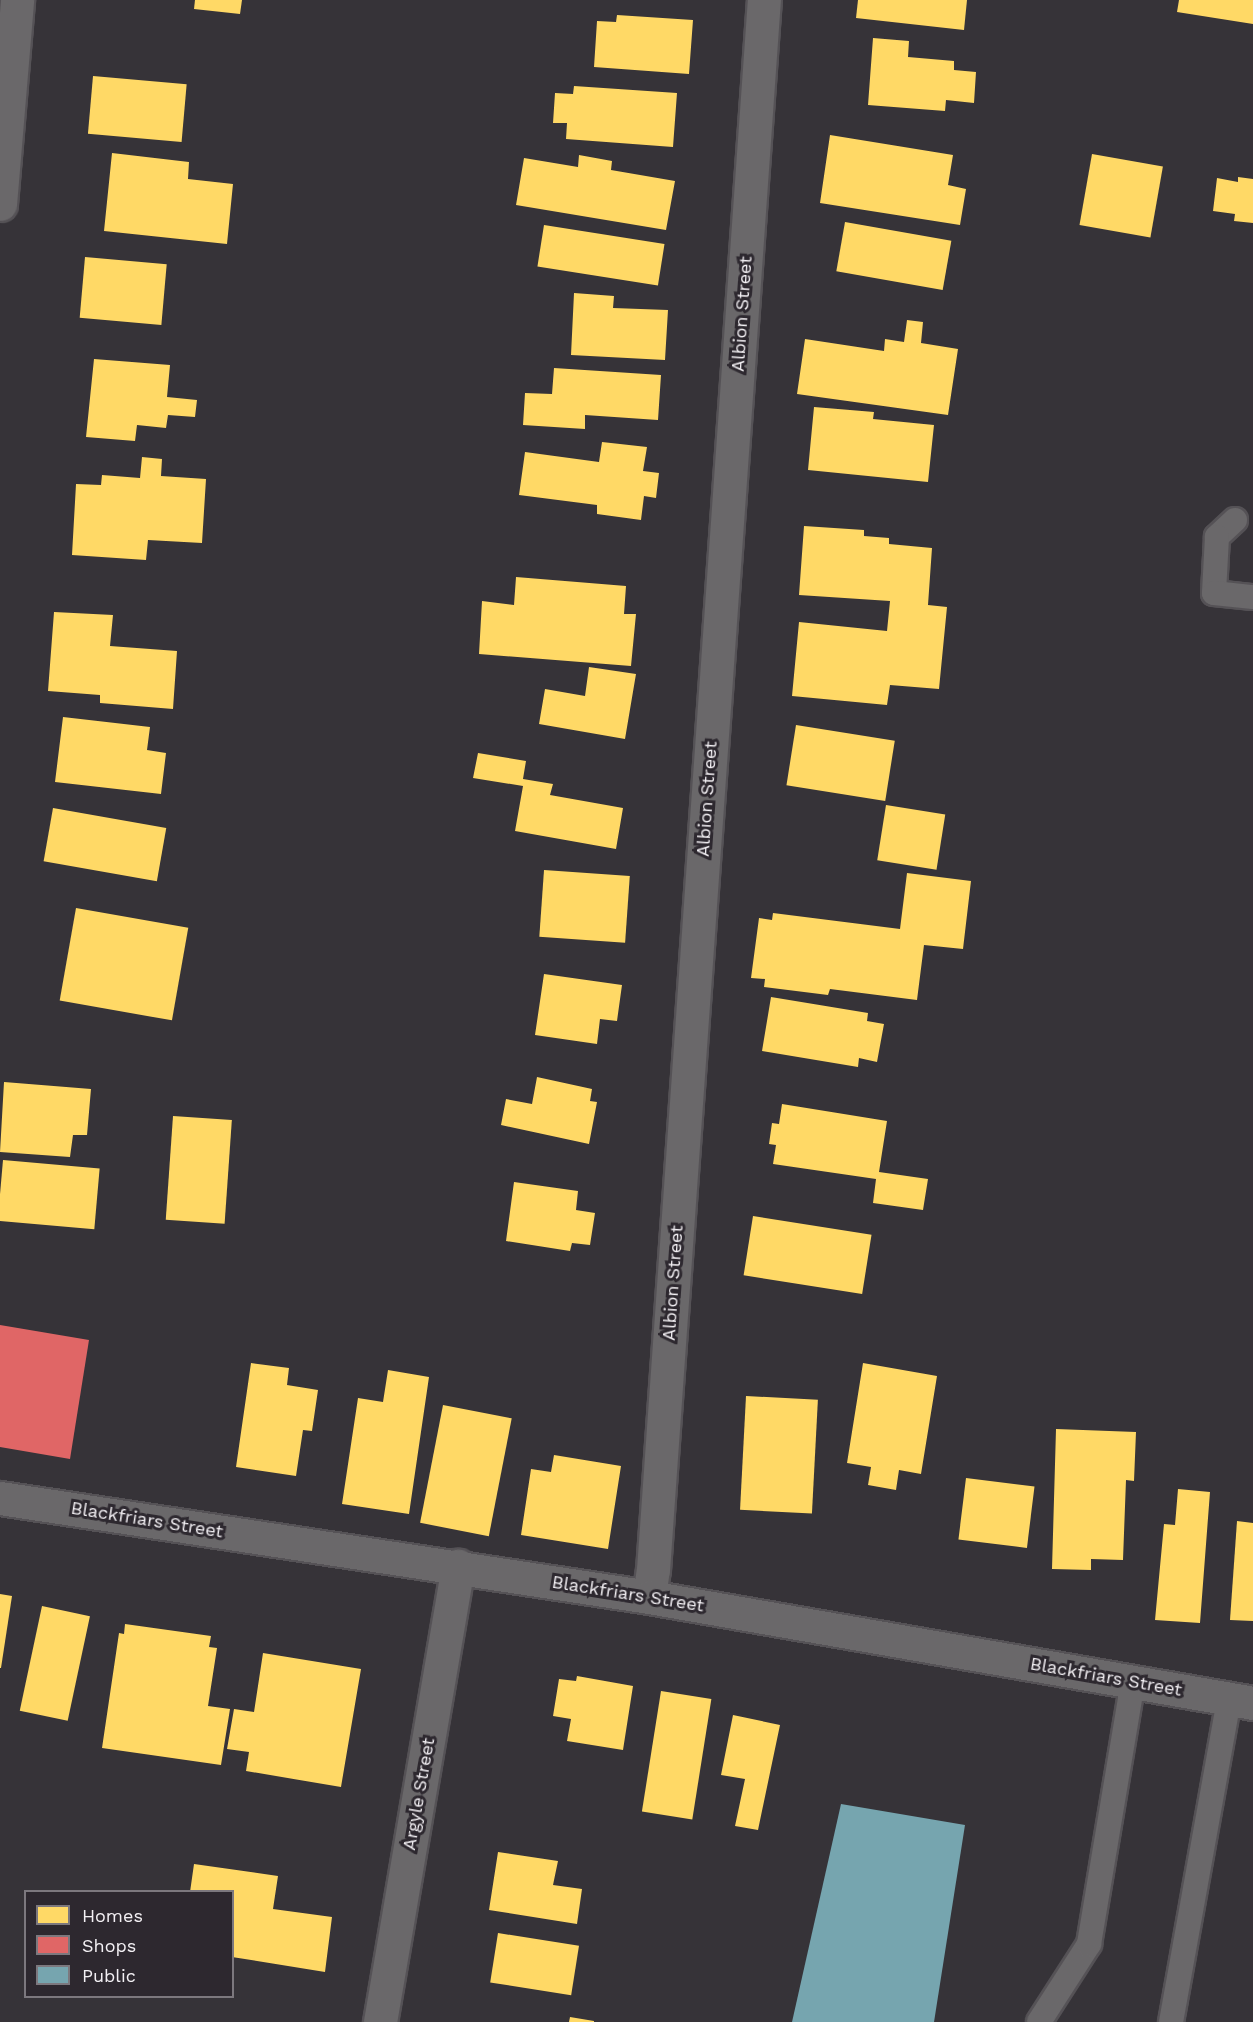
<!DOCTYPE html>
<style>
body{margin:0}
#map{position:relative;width:1253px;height:2022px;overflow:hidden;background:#363338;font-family:"Work Sans",sans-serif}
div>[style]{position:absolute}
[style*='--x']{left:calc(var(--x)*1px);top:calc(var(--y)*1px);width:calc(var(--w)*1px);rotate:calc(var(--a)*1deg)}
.homes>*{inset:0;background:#ffd966;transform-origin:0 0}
.shops>*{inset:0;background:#e06666}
.public>*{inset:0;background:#76a5af}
.roads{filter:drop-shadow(2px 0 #555256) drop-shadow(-2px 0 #555256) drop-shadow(0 2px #555256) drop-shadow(0 -2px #555256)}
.service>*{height:24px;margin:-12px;padding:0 12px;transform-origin:12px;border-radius:12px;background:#6a686a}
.minor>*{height:33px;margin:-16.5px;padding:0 16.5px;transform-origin:16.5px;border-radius:16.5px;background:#6a686a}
.tertiary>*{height:33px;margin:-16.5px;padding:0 16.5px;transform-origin:16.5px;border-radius:16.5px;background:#6a686a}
span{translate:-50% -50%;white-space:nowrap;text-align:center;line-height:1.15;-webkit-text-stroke:6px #2d282f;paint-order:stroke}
.street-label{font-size:18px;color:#f3f0f4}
.legend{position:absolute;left:24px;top:1890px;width:210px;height:108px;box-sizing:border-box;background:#2d282f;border:2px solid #7c787e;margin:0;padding:8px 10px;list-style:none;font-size:18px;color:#f3f0f4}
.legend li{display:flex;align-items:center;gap:12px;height:30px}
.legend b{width:30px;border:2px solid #7c787e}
</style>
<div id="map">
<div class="homes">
<i style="clip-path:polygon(195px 0,242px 0,240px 14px,194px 9px)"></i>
<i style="clip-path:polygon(858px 0,967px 0,964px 30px,856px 18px)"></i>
<i style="clip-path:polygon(1179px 0,1253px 0,1253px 24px,1177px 12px)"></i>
<i style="clip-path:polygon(617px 15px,693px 20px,689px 74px,594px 67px,597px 21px,616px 22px)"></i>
<i style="clip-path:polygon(873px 38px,909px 41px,908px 57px,954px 61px,954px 70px,976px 72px,974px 103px,946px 100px,945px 111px,868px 105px)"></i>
<i style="left:93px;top:76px;width:94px;height:58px;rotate:5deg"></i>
<i style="clip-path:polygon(574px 86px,677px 93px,673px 147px,566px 139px,567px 123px,553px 123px,555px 93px,573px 94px)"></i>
<i style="clip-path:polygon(830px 135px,953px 155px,948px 185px,966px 189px,960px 225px,820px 203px)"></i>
<i style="clip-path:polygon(112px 153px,189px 162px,188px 179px,233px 184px,227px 244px,104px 231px)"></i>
<i style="left:1092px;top:154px;width:72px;height:72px;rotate:10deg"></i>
<i style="clip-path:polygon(579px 155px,612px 161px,611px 170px,675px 181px,666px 230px,516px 205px,524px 158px,578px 167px)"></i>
<i style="clip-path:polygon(1238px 177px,1253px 179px,1253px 223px,1234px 221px,1235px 214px,1213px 211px,1217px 178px,1238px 182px)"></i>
<i style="left:845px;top:222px;width:108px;height:50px;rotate:10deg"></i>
<i style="left:544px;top:225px;width:122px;height:42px;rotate:9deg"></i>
<i style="left:85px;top:257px;width:82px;height:61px;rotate:5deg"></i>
<i style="clip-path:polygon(574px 293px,614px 296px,613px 308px,668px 310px,665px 360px,571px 355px)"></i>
<i style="clip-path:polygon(907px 320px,923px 322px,921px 343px,958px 349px,948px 415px,797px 394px,805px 339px,884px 351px,885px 339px,904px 342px)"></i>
<i style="clip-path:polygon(94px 359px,170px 365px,167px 397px,197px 400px,195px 417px,168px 415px,166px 428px,137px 425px,135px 441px,86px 437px)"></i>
<i style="clip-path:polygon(554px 368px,661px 375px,658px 420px,585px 415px,585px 429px,523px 425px,525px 393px,552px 394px)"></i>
<i style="clip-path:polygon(814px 407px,874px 412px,873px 419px,934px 425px,928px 482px,808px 470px)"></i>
<i style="clip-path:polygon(602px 442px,647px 447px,643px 471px,659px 473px,656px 498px,644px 496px,641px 520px,597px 514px,597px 505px,519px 495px,525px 452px,599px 462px)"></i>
<i style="clip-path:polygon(142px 457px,162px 459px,161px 476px,206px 479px,202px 543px,148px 540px,146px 560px,72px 555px,76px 484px,101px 485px,102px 475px,140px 478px)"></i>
<i style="clip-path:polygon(804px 526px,864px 530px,864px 536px,889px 538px,889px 544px,932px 548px,928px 605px,947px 607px,939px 689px,890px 685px,887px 705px,792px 696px,799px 622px,887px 631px,890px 601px,799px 595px)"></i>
<i style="clip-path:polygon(516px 577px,626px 586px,624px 614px,636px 614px,631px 666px,479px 654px,482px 601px,514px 605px)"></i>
<i style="clip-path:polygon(54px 612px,113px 615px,110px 646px,177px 651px,173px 709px,100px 703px,100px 695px,48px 691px)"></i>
<i style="clip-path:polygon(589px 667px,636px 674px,625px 739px,539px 724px,545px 689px,585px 696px)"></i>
<i style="clip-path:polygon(63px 717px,150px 727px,147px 750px,166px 753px,161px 794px,55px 782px)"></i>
<i style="left:796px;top:725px;width:100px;height:61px;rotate:9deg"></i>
<i style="clip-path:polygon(478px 753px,526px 761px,523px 779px,553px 784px,550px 795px,623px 808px,616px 849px,515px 831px,523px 786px,473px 778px)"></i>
<i style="left:886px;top:805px;width:60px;height:56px;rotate:9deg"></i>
<i style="left:53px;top:808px;width:115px;height:54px;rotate:10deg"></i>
<i style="left:544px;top:870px;width:86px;height:67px;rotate:4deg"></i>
<i style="clip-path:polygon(907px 873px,971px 881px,963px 949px,924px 945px,917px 1000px,830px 989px,828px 995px,764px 987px,765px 979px,751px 978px,759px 918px,772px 920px,773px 913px,900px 929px)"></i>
<i style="left:76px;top:908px;width:114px;height:94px;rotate:10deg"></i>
<i style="clip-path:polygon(544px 974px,622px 985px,617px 1021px,600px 1019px,597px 1044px,535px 1035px)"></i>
<i style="clip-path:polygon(771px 997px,868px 1013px,867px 1021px,884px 1024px,877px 1062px,859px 1058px,858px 1067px,762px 1051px)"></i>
<i style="clip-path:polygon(537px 1077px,592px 1089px,590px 1101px,597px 1102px,589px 1144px,501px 1125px,506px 1099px,532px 1104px)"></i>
<i style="clip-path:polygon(4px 1082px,91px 1089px,87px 1135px,73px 1135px,70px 1157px,0 1152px)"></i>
<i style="clip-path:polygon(782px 1104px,887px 1121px,879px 1172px,928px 1179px,923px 1210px,873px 1203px,876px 1179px,773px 1164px,776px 1145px,769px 1144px,772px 1123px,779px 1124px)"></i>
<i style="left:173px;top:1116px;width:59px;height:104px;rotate:4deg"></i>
<i style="left:3px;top:1160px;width:97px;height:61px;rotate:5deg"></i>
<i style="clip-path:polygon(514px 1182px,578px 1191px,576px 1210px,595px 1213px,590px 1245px,572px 1243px,570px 1251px,506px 1241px)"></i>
<i style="left:753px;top:1216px;width:120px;height:60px;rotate:9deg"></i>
<i style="clip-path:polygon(251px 1363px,289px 1368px,287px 1385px,318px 1390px,312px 1431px,303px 1430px,296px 1476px,236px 1467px)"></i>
<i style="clip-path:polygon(863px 1363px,937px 1376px,921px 1474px,899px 1470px,896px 1490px,868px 1485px,871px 1467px,847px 1463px)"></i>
<i style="clip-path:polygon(388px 1370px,429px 1377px,409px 1514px,342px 1504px,358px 1398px,383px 1402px)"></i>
<i style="left:746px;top:1396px;width:72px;height:114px;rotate:3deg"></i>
<i style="left:443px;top:1405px;width:70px;height:120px;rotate:11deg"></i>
<i style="clip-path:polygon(1056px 1429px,1136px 1432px,1134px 1481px,1126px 1480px,1123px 1560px,1091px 1559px,1091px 1570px,1052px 1569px)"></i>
<i style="clip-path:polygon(554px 1455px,621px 1466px,608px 1549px,521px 1535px,531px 1469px,551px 1472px)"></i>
<i style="left:966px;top:1478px;width:69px;height:62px;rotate:7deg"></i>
<i style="clip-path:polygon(1178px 1489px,1210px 1492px,1200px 1623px,1155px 1620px,1164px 1524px,1175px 1525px)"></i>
<i style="clip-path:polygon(1237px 1521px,1253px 1523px,1253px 1621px,1230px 1620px)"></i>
<i style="clip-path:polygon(0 1594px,12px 1596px,1px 1668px,0 1668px)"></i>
<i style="left:42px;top:1606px;width:49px;height:107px;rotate:12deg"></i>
<i style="clip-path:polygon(125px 1624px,211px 1636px,209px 1647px,217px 1648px,208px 1706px,230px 1709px,221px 1765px,102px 1748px,119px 1633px,124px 1634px)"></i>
<i style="clip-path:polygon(263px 1653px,361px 1669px,341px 1787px,246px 1771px,249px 1752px,227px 1749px,234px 1709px,254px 1712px)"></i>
<i style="clip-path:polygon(577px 1676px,633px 1686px,623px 1750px,567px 1741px,571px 1719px,553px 1716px,559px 1679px,576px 1681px)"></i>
<i style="left:661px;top:1691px;width:51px;height:122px;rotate:9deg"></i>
<i style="clip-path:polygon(733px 1715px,780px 1725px,758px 1830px,735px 1826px,745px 1779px,721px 1775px)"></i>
<i style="clip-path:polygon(498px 1852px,558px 1861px,553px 1885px,582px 1889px,577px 1924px,489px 1910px)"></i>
<i style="clip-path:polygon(194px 1864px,278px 1876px,273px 1909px,332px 1917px,325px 1972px,232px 1957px,232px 1892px,190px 1892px)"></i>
<i style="left:498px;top:1933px;width:82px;height:50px;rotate:9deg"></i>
<i style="clip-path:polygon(570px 2017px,594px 2021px,594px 2022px,569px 2022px)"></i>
</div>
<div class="shops">
<i style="clip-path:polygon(0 1325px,89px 1340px,70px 1459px,0 1447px)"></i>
</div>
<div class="public">
<i style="clip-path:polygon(841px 1804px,965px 1825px,934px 2022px,792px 2022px)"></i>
</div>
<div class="roads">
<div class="service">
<i style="--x:1235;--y:520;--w:25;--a:137"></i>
<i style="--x:1217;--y:537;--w:56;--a:93.1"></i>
<i style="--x:1214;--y:593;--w:39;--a:6"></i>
<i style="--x:1039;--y:2022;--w:93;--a:-57.3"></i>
<i style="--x:1089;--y:1944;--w:267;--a:-80.5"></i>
<i style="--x:1171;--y:2022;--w:328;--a:-79.8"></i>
</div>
<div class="minor">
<i style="--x:0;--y:204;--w:205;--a:-85.2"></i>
<i style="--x:649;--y:1597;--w:27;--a:-82"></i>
<i style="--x:653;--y:1570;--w:1574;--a:-85.96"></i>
<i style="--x:380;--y:2022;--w:463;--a:-80.3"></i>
</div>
<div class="tertiary">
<i style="--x:0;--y:1498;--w:657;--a:8.67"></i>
<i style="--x:649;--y:1597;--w:613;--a:9.95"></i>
</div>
</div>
<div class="street-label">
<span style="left:742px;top:314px;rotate:-86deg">Albion Street</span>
<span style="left:707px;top:799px;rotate:-86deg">Albion Street</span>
<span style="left:673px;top:1283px;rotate:-86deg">Albion Street</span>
<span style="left:147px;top:1520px;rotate:9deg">Blackfriars Street</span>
<span style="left:628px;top:1594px;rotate:9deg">Blackfriars Street</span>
<span style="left:1106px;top:1677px;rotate:10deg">Blackfriars Street</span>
<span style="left:419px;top:1794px;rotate:-80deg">Argyle Street</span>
</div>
<ul class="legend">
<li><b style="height:16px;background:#ffd966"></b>Homes</li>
<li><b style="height:16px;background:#e06666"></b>Shops</li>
<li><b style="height:16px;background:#76a5af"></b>Public</li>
</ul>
</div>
